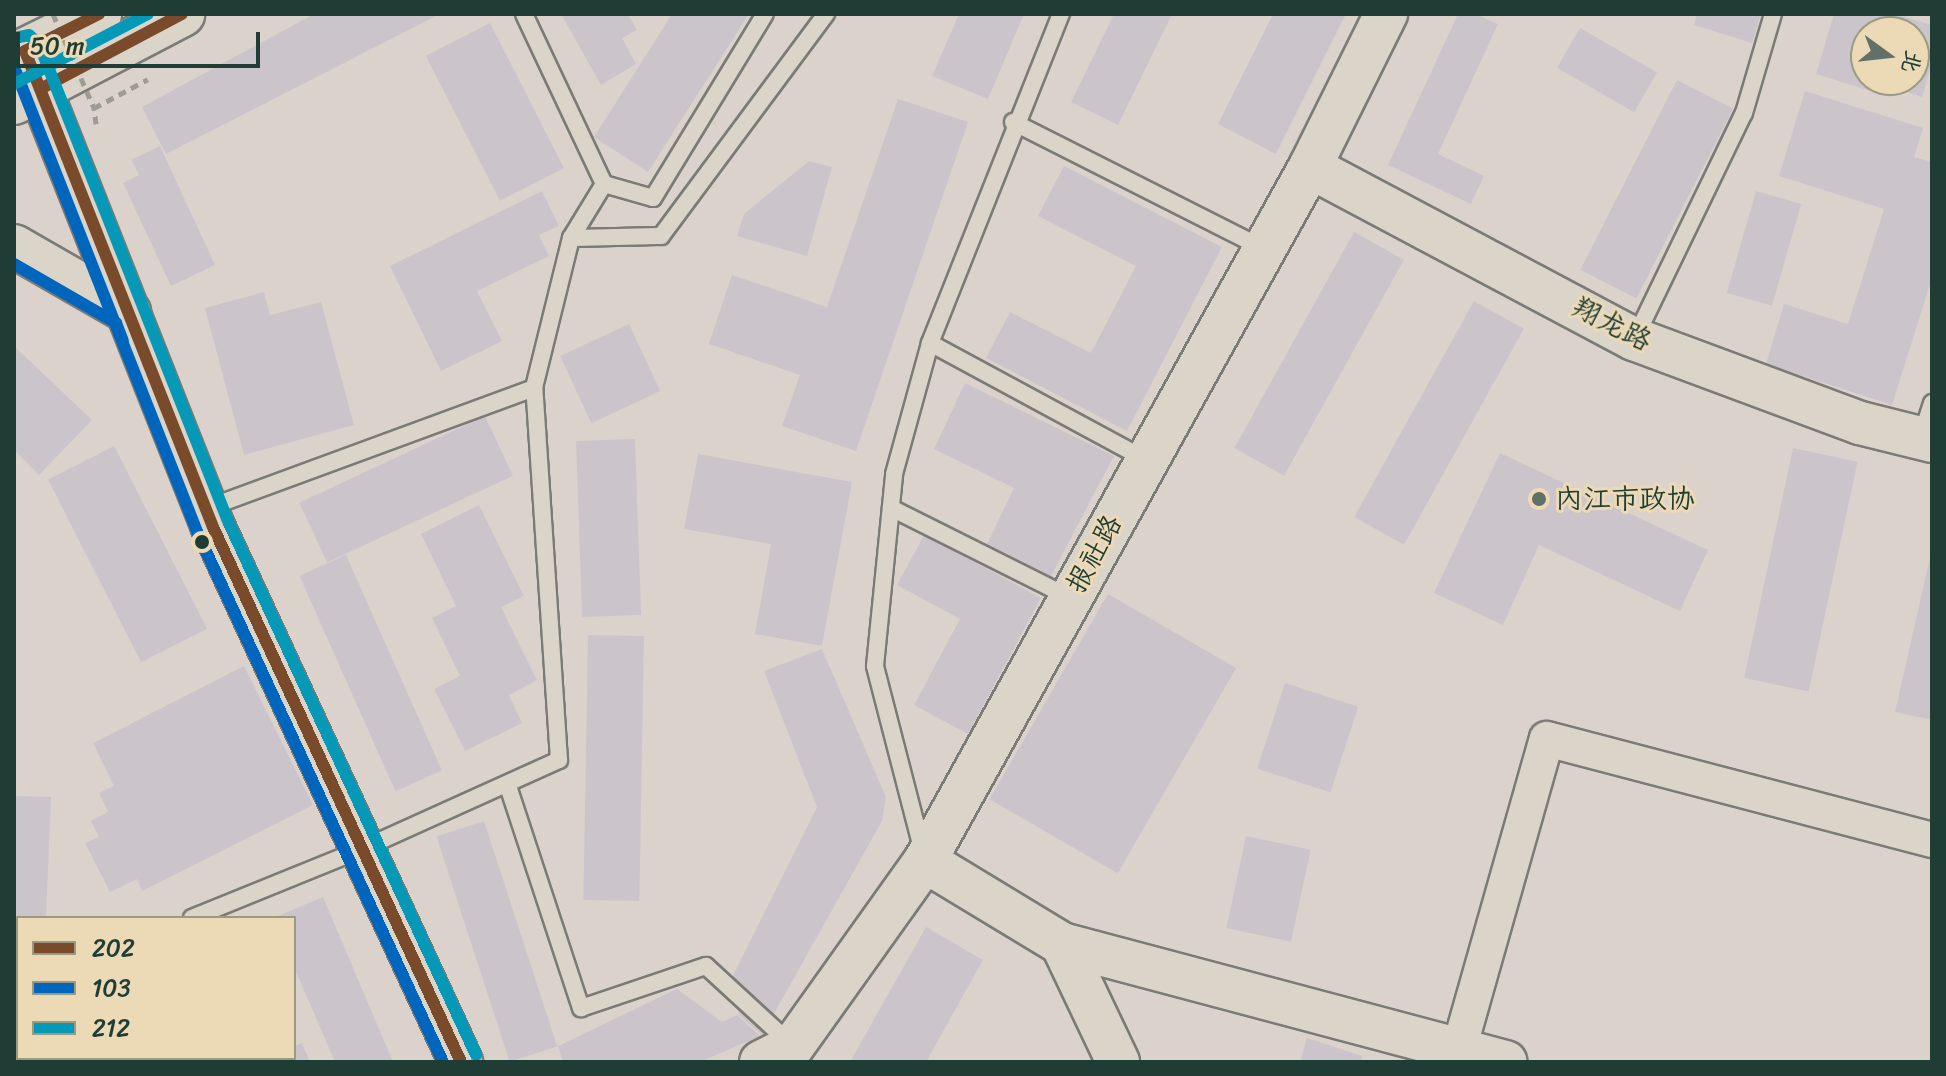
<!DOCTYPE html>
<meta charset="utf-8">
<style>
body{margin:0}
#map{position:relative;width:1946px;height:1076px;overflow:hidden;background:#dcd2cc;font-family:Sriracha,"LXGW WenKai TC",sans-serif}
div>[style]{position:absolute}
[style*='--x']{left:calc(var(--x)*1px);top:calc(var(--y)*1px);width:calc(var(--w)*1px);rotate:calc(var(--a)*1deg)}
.building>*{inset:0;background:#cbc5cb;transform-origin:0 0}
.path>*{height:5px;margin-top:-2.5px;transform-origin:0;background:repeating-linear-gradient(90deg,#9e9c94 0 8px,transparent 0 14px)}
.roads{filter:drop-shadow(2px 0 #7a7b76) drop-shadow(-2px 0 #7a7b76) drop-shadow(0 2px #7a7b76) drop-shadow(0 -2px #7a7b76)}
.service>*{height:16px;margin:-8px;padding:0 8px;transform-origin:8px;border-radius:8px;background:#dad4c9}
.minor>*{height:34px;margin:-17px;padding:0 17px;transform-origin:17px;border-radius:17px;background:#dad4c9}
.tertiary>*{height:42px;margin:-21px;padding:0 21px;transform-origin:21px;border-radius:21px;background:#dad4c9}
.secondary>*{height:44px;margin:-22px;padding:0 22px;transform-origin:22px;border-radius:22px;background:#dad4c9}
.path-bridge>*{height:5px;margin-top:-2.5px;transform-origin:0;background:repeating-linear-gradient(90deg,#9e9c94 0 8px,transparent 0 14px)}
.bus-1>*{height:12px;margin:-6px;padding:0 6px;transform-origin:6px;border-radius:6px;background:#7a4b2a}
.bus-2>*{height:12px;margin:-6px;padding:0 6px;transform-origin:6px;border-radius:6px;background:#0065bd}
.bus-3>*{height:12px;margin:-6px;padding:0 6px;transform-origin:6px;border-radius:6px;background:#0599b7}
.dots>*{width:22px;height:22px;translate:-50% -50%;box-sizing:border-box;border:4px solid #ecd9b6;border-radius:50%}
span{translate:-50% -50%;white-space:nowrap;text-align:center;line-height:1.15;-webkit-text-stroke:6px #ecd9b6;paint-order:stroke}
.street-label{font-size:28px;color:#1f3d34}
.poi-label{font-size:28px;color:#1f3d34}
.left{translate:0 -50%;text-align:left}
.frame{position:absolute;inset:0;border:16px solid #1f3d34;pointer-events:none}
.legend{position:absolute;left:16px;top:916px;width:280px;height:144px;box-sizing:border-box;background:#ecd9b6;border:2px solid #9a9b82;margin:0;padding:10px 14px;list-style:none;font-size:24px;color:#1f3d34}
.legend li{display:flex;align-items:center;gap:16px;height:40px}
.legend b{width:40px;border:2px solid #9a9b82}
.north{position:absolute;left:1850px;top:16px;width:80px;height:80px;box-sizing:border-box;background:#ecd9b6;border:2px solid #9a9b82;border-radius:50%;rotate:105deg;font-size:22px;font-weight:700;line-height:32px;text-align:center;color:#1f3d34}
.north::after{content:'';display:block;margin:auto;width:28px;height:36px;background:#617169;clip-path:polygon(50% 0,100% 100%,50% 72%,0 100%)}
.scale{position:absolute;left:16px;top:32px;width:244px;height:36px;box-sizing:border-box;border:4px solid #1f3d34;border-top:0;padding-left:10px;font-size:24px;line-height:28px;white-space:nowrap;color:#1f3d34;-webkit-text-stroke:6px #ecd9b6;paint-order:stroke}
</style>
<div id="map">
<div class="building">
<i style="clip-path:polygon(314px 14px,440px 14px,166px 154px,142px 107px)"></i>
<i style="clip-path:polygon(561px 14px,628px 14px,637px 30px,622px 38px,636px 64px,601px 85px)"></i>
<i style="clip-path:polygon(672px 14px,749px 14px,648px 172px,594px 137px)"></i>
<i style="clip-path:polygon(959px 14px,1024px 14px,988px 99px,932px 76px)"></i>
<i style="clip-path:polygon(1114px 14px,1172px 14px,1118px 125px,1071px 102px)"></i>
<i style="clip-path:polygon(1273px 14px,1346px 14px,1276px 154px,1218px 124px)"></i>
<i style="clip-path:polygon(1458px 14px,1475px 14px,1498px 24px,1438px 154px,1484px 176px,1471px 204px,1388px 165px)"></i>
<i style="clip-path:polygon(1697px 14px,1761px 14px,1752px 43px,1694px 25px)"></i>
<i style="clip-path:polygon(evenodd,1834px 14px,1896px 14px,1932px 25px,1932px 63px,1922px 97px,1893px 88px,1890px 97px,1816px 74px,1834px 14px,1866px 32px,1914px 32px,1914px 80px,1866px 80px,1866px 32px)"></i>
<i style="left:490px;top:23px;width:163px;height:72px;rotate:63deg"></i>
<i style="left:1580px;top:28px;width:89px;height:46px;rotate:30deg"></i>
<i style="left:1677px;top:80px;width:63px;height:213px;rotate:27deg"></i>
<i style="clip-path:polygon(1805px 91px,1923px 128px,1914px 157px,1932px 162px,1932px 278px,1892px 405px,1766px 364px,1784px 304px,1848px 324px,1884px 209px,1779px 176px)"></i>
<i style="clip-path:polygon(898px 99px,968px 122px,856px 451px,782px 426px,800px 375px,709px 344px,732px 275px,827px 307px)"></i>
<i style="clip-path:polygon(160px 146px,215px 265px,171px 286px,123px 183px,139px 175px,131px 160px)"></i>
<i style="clip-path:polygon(809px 161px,832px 167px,807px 256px,737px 236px,744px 214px)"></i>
<i style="clip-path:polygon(1064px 166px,1222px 247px,1127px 431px,986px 358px,1010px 312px,1091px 353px,1136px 266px,1038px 216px)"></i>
<i style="clip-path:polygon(542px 191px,559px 226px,539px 235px,549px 256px,477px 291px,502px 341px,441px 371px,390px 266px)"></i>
<i style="left:1756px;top:191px;width:47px;height:106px;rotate:16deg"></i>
<i style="left:1354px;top:232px;width:57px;height:247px;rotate:29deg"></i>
<i style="clip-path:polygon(264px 292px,270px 315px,321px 302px,354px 425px,244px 455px,205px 308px)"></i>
<i style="left:1474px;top:301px;width:57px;height:247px;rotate:29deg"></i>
<i style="left:629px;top:324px;width:74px;height:76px;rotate:65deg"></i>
<i style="clip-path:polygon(14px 346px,92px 420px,39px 475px,14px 450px)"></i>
<i style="clip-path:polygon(965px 383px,1114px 456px,1051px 576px,987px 544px,1014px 488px,934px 449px)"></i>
<i style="left:485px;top:416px;width:66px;height:205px;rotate:65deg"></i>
<i style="left:635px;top:439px;width:176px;height:59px;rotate:88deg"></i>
<i style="left:114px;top:446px;width:205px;height:74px;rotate:63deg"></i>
<i style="left:1793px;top:448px;width:66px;height:235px;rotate:12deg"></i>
<i style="clip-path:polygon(1500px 453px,1708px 550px,1680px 611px,1539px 545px,1503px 625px,1434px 593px)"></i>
<i style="clip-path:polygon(698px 454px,852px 482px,822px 646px,755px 634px,771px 544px,684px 529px)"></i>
<i style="clip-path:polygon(479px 505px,524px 596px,501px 607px,537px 680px,509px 695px,522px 723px,465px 751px,434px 689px,460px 676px,432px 618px,456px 606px,421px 534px)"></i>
<i style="clip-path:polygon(924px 535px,1041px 598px,968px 734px,914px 705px,960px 619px,897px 585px)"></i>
<i style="clip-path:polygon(1931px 553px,1932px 553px,1932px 720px,1895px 712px)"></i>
<i style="left:346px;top:555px;width:236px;height:51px;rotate:66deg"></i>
<i style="left:1108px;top:594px;width:148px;height:237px;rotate:30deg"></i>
<i style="left:588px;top:635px;width:56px;height:265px;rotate:1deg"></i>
<i style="clip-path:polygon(822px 649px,886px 797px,882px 821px,762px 1035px,738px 1014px,750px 993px,731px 980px,817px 807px,764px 671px)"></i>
<i style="clip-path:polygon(244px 666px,313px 805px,142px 891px,137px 879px,110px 892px,85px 843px,99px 837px,91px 821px,108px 812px,99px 793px,114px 786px,93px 743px)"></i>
<i style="left:1285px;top:683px;width:77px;height:90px;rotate:18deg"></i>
<i style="clip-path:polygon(14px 796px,51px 797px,46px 918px,18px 918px,18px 1029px)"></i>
<i style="left:484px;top:821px;width:237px;height:50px;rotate:72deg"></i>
<i style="left:1246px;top:836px;width:66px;height:94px;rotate:12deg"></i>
<i style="clip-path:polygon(323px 897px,393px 1062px,335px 1062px,294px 967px,294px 918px,273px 918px)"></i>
<i style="clip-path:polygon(926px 927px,983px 960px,926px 1062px,850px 1062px)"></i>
<i style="clip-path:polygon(677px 989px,722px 1022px,737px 1015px,760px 1036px,700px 1062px,563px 1062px,558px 1046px)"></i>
<i style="clip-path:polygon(1307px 1038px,1362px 1056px,1361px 1062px,1300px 1062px)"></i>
<i style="clip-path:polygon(302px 1043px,310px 1062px,258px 1062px,294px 1058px,294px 1046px)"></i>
</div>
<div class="path">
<i style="--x:96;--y:124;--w:16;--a:-97"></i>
<i style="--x:94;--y:108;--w:61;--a:-28.2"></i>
</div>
<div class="roads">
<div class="service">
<i style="--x:524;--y:14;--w:188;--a:64.8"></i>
<i style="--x:604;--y:184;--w:63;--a:121.4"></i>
<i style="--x:571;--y:238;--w:154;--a:103.9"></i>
<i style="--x:1013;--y:122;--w:279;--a:26.8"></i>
<i style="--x:604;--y:184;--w:51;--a:15.9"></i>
<i style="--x:653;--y:198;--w:215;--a:-58.7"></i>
<i style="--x:571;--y:238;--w:90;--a:-1.3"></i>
<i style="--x:661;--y:236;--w:277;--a:-53.4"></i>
<i style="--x:1635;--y:338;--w:250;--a:-64.2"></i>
<i style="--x:1744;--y:113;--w:103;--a:-73.7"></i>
<i style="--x:930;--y:343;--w:246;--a:28.4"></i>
<i style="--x:1921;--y:437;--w:36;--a:-72"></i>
<i style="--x:891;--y:508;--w:199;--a:26.6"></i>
<i style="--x:508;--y:786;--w:234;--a:71.8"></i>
<i style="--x:581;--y:1008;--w:132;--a:-18.6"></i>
<i style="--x:706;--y:966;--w:118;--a:42.6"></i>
<i style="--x:923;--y:852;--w:192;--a:-104.5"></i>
<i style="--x:875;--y:666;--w:193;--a:-84.3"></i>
<i style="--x:894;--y:474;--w:136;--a:-74.6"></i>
<i style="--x:930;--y:343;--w:354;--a:-68.3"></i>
<i style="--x:192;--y:918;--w:183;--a:-22.1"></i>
<i style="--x:362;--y:849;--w:216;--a:-24.3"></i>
<i style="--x:559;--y:760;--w:373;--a:-93.8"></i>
<i style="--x:534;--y:388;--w:347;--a:159.8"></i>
<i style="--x:98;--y:1058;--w:4;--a:76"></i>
</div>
<div class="minor">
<i style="--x:1459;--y:1049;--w:322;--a:-74.2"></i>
<i style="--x:1547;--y:739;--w:398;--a:14.7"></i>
</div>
<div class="tertiary">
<i style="--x:27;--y:57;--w:505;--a:68.41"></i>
<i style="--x:213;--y:527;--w:590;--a:65.13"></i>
<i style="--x:1310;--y:167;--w:367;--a:28"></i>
<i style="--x:1634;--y:339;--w:241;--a:20.4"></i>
<i style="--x:1860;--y:423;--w:74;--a:14"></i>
<i style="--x:14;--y:246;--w:133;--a:29.9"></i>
<i style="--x:925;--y:861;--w:160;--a:31.2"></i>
<i style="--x:1062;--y:944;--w:131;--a:64.6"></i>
<i style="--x:1062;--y:944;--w:459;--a:14.9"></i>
<i style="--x:761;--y:1062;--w:36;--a:-27"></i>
<i style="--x:793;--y:1046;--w:227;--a:-54.5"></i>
<i style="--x:925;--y:861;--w:794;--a:-60.98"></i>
<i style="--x:1310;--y:167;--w:171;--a:-63.6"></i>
</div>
<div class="secondary">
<i style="--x:14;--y:56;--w:95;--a:-26.3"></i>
<i style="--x:14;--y:102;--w:190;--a:-27.6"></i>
</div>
</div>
<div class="path-bridge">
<i style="--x:53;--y:14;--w:103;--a:66.4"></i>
</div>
<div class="bus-1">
<i style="--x:99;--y:14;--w:83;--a:153.4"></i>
<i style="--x:25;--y:51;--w:512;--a:68.45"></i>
<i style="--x:213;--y:527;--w:590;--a:65.13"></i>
<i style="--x:44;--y:87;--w:156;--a:-27.9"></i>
</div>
<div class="bus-2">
<i style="--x:16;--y:72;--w:497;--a:68.5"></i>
<i style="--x:198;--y:534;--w:582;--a:65.11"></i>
<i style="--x:14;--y:264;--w:118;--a:30"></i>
<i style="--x:116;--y:323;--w:19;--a:69"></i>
</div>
<div class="bus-3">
<i style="--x:14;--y:38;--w:15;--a:-11"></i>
<i style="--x:29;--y:35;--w:13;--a:42"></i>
<i style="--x:39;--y:44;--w:513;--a:68.39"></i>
<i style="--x:228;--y:521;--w:589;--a:65.09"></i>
<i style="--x:14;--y:84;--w:151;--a:-27.6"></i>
</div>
<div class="dots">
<i style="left:1539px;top:499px;background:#617169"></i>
<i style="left:202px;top:542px;background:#1f3d34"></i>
</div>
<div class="street-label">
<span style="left:1612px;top:324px;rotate:27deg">翔龙路</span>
<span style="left:1094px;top:554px;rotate:-61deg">报社路</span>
</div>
<div class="poi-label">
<span class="left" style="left:1555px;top:499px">内江市政协</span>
</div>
<div class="frame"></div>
<ul class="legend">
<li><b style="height:10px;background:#7a4b2a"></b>202</li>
<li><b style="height:10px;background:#0065bd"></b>103</li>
<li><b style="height:10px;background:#0599b7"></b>212</li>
</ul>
<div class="north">北</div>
<div class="scale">50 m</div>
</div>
